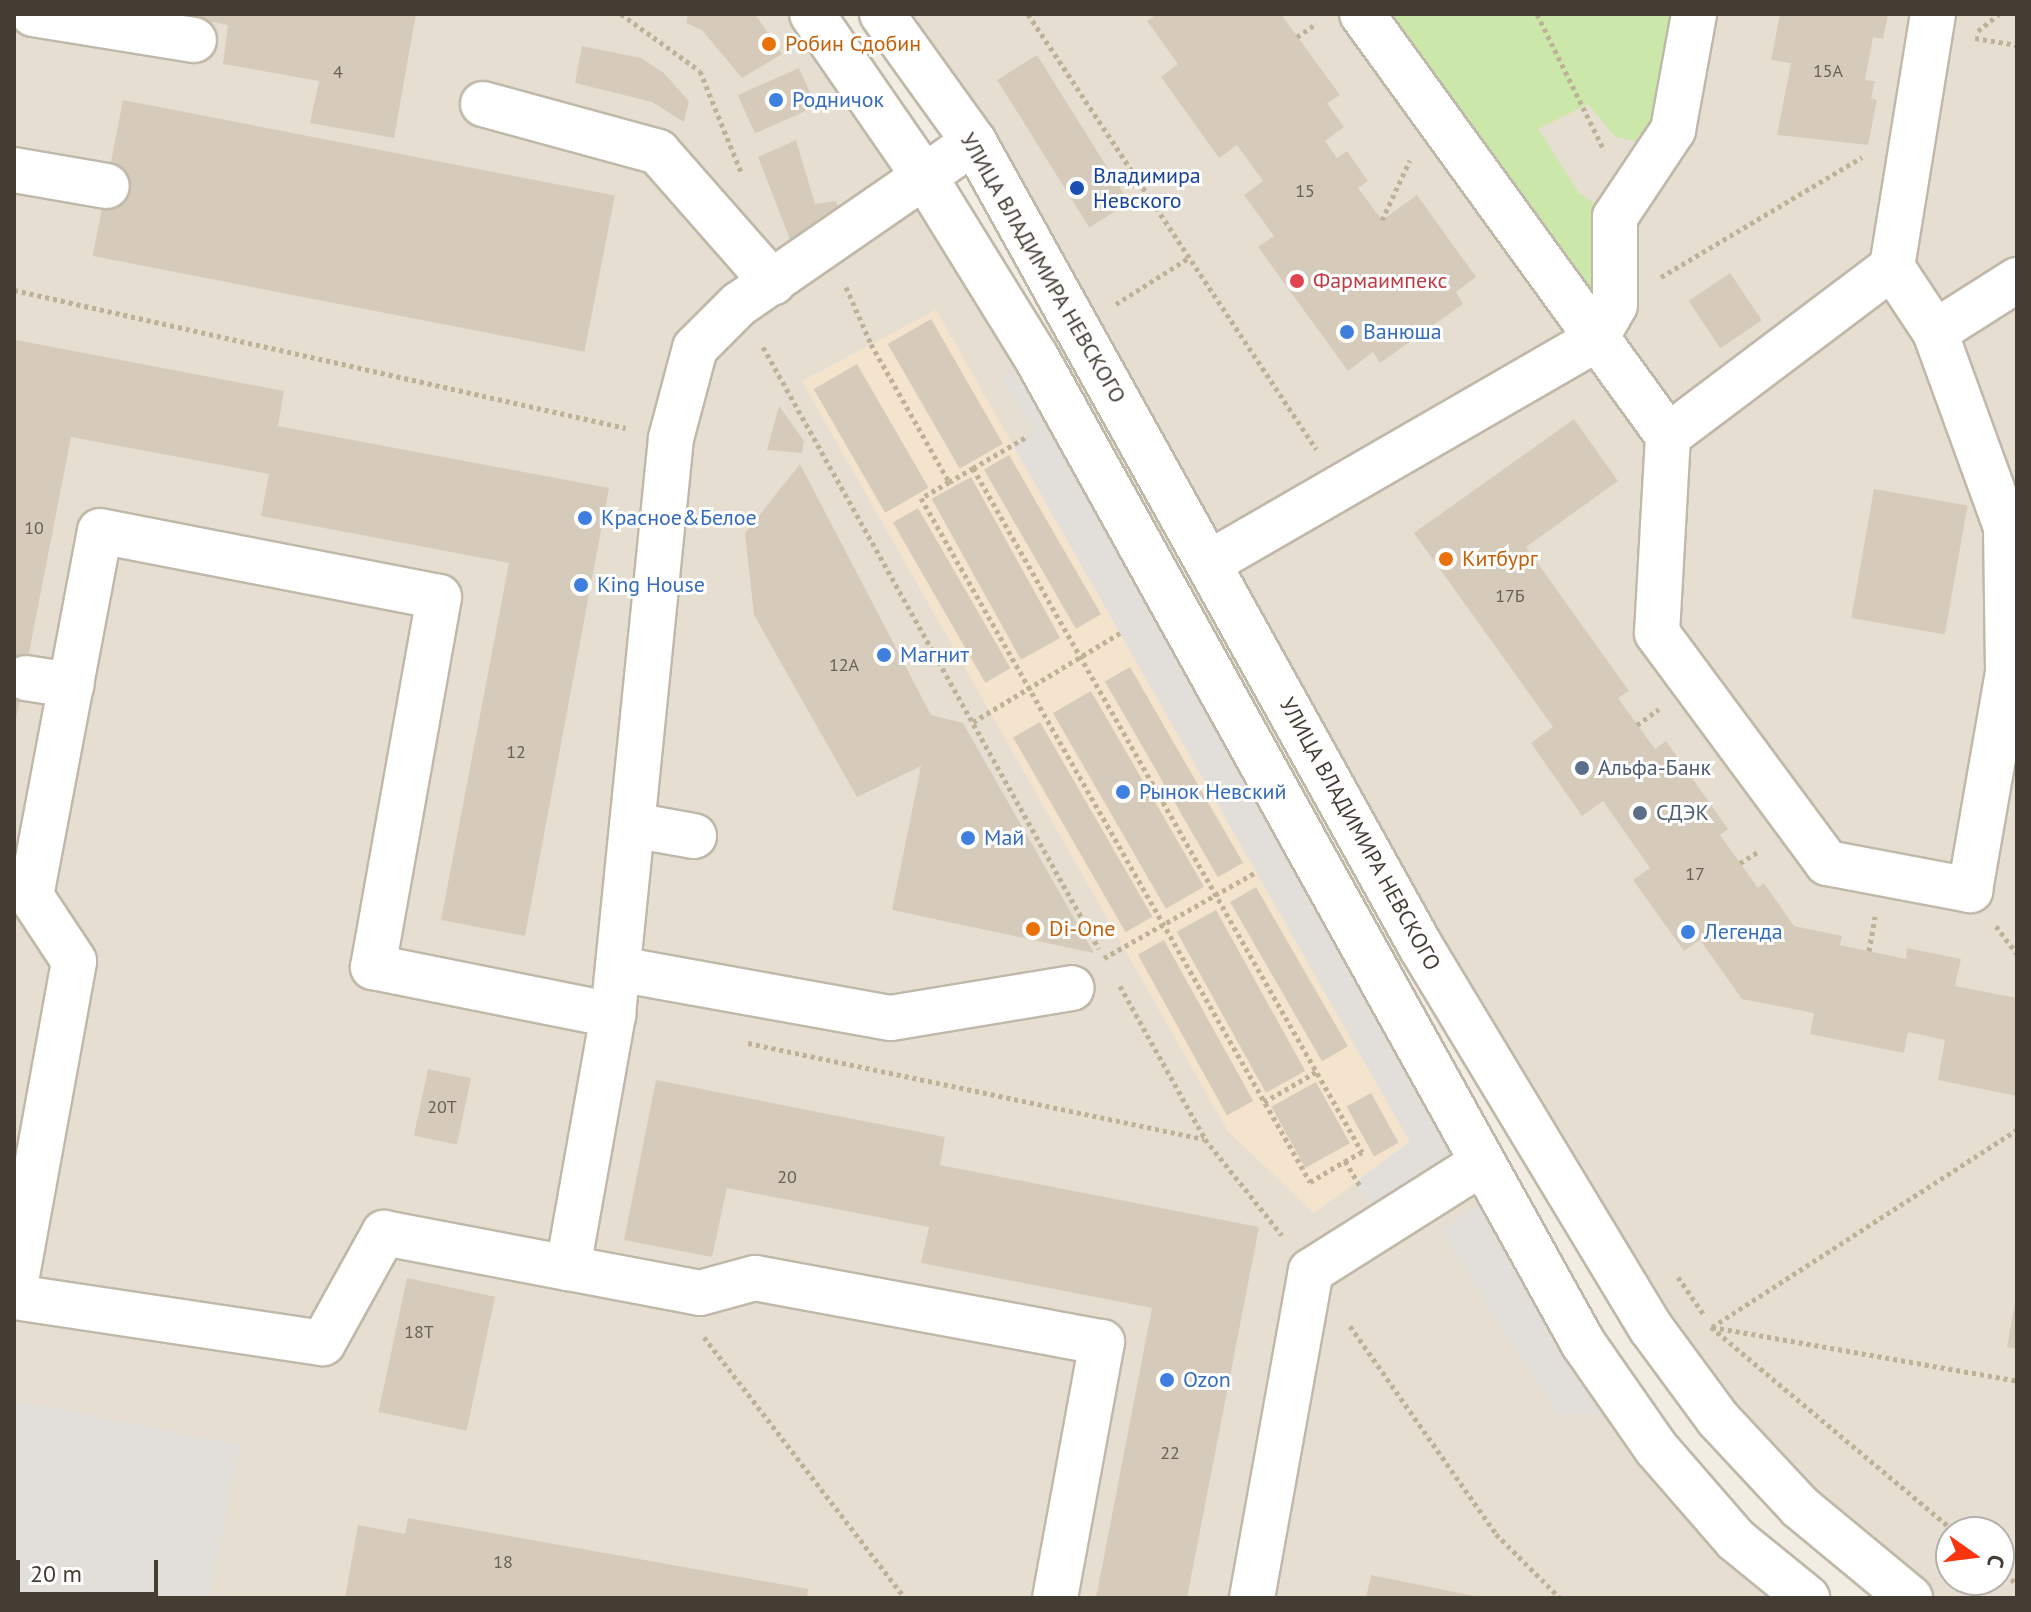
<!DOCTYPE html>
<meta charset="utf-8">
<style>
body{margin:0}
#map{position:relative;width:2031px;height:1612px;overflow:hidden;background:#f1ede3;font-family:"PT Sans",sans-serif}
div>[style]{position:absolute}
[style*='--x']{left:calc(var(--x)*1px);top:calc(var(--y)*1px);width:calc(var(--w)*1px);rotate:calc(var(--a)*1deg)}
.residential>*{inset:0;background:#e6dfd1}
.commercial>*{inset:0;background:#f4e4cd}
.green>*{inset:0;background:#cbe7aa}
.parking>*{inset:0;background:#e2dfdb}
.building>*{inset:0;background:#d6cbbb;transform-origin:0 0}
.path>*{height:5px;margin-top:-2.5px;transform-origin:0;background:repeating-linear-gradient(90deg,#bfb197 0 4px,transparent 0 8px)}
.roads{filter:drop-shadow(2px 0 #c0b8a8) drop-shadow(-2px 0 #c0b8a8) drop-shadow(0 2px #c0b8a8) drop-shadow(0 -2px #c0b8a8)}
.minor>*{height:44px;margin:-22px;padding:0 22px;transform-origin:22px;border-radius:22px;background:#fff}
.dots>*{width:22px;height:22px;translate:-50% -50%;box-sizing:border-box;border:4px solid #fff;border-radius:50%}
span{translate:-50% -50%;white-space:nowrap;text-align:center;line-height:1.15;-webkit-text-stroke:6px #fff;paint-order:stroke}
.number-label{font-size:18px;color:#686055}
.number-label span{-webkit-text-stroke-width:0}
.food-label{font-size:22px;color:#c56008}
.left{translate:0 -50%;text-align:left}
.shop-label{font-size:22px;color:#366cbe}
.transit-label{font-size:22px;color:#164399}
.street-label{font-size:22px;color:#433d33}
.health-label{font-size:22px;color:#be3a42}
.service-label{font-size:22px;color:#4e5e75}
.frame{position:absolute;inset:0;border:16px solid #433d33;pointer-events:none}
.north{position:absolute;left:1935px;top:1516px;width:80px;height:80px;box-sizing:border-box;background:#fff;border:2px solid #b4b1ad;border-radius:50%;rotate:104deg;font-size:22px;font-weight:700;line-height:32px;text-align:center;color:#433d33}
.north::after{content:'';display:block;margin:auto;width:28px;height:36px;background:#fb3410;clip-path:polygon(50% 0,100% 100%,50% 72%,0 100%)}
.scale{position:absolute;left:16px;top:1560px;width:142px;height:36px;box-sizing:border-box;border:4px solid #433d33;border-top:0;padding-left:10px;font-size:24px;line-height:28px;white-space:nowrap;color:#433d33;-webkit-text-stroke:6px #fff;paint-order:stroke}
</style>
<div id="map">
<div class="residential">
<i style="clip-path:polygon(14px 14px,812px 14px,1583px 1343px,1807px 1598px,14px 1598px)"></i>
<i style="clip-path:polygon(evenodd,882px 14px,2017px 14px,2017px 1598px,1910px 1598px,1718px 1419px,882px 14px,1951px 1532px,1999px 1532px,1999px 1580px,1951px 1580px,1951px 1532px)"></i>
</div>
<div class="commercial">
<i style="clip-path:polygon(936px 310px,1410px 1142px,1314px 1213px,1228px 1131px,802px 381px)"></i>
</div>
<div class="green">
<i style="clip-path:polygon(1362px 14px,1694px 14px,1673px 130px,1641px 142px,1615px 137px,1588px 104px,1538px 129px,1579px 193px,1615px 217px,1595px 340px)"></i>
</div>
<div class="parking">
<i style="clip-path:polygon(1036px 357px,1480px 1164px,1384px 1225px,1356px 1181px,1410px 1142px,1013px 445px,1034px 432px,1002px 378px)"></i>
<i style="clip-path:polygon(1481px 1202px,1604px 1413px,1557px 1414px,1441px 1232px)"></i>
<i style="clip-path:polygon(14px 1400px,240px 1445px,210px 1598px,50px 1598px,14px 1591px)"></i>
</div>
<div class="building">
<i style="clip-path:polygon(174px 14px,416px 14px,394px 138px,310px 123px,319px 81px,223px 64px,228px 25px)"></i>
<i style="clip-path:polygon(688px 14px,755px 14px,782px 54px,742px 78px,702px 30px,686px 23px)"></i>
<i style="clip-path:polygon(1157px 14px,1281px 14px,1340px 95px,1327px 103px,1344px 127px,1325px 141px,1337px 158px,1347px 151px,1368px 181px,1358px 188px,1382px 220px,1417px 195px,1476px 277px,1456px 292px,1463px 304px,1380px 363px,1373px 352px,1348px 371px,1258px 247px,1274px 236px,1244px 195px,1263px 181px,1237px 145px,1219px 158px,1161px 77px,1178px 64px,1147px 21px)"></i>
<i style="clip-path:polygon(1780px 14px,1888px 14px,1883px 39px,1873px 37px,1865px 80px,1875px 81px,1871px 98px,1877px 100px,1868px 145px,1777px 135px,1791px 63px,1771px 60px)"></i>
<i style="clip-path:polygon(582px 46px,641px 58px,664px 73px,689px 101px,684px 122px,652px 102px,575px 83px)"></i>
<i style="left:1037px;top:55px;width:174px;height:47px;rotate:58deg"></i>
<i style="left:799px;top:68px;width:42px;height:67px;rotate:66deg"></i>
<i style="left:123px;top:100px;width:501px;height:159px;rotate:11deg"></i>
<i style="clip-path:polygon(796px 140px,815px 204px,836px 201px,843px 223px,791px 242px,758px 157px)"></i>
<i style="left:1730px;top:273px;width:57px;height:50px;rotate:56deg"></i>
<i style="left:931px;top:319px;width:144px;height:50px;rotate:60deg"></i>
<i style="clip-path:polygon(16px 340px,284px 391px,278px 426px,609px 488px,525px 936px,441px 920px,509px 563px,261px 516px,269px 474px,71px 437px,14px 730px)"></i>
<i style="left:857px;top:364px;width:143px;height:50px;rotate:60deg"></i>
<i style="clip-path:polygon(779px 406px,804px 441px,802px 453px,767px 450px)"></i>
<i style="clip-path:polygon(1574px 419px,1618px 481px,1526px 547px,1629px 691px,1618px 698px,1655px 749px,1666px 741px,1728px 829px,1720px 835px,1758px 888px,1764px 883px,1794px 926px,1842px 936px,1840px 945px,1906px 959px,1907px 948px,1961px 959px,1955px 986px,2017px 998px,2017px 1096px,1938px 1080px,1945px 1040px,1908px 1032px,1904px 1053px,1810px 1034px,1814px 1013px,1742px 999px,1700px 940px,1684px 951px,1633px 880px,1650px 868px,1603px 801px,1582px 816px,1531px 743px,1553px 727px,1414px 533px)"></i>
<i style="left:1009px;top:455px;width:184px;height:29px;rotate:60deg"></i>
<i style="clip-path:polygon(800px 464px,931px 715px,963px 723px,1094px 953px,892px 910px,921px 766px,857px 797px,754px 615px,745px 533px)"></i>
<i style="left:971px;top:477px;width:184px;height:45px;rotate:61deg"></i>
<i style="left:1874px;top:489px;width:95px;height:131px;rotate:10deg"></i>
<i style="left:918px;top:508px;width:185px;height:29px;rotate:60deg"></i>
<i style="left:1130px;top:667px;width:226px;height:29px;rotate:60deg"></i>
<i style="left:1091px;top:691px;width:226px;height:44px;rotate:60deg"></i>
<i style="left:1040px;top:722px;width:225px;height:31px;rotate:60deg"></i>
<i style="left:1256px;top:887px;width:184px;height:30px;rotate:60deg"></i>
<i style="left:1216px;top:910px;width:184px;height:45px;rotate:61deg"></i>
<i style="left:1164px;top:940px;width:184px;height:30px;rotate:61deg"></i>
<i style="left:428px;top:1069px;width:44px;height:68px;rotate:12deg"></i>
<i style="clip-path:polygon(656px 1080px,945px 1137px,940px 1165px,1259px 1227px,1187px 1598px,1096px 1598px,1152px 1308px,921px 1263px,929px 1227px,727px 1188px,712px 1257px,624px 1240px)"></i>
<i style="left:1316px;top:1082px;width:70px;height:51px;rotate:61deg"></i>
<i style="left:1371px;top:1093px;width:57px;height:28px;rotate:61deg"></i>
<i style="left:407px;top:1278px;width:90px;height:137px;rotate:12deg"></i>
<i style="clip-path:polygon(2015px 1302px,2017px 1302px,2017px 1349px,2007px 1347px)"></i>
<i style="clip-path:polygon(408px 1518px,808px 1589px,807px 1598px,345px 1598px,358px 1525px,405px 1534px)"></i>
<i style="clip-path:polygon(1371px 1575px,1479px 1597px,1479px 1598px,1366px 1598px)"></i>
</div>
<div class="path">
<i style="--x:621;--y:14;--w:97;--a:35.8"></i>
<i style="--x:700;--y:71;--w:109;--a:67.9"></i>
<i style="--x:1028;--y:14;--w:522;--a:56.49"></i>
<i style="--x:1537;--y:14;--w:152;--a:63.8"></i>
<i style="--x:1978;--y:31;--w:27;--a:-39"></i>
<i style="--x:1297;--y:37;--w:24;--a:-35"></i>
<i style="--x:1975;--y:38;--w:43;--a:9.5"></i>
<i style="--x:1382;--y:220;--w:66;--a:-65"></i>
<i style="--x:1661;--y:277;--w:234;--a:-30.8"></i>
<i style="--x:846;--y:287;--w:62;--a:66.3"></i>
<i style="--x:871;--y:344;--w:159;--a:60.5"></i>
<i style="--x:949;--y:482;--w:28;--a:-30"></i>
<i style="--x:973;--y:468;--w:787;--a:60.37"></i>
<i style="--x:1362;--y:1152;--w:19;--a:152"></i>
<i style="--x:1345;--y:1161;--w:31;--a:59"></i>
<i style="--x:14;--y:290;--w:627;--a:12.71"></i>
<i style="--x:1116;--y:304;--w:88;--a:-32.4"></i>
<i style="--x:763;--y:347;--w:689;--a:60.83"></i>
<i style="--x:973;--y:468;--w:64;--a:-30.2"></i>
<i style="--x:949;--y:482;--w:32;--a:150"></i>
<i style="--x:921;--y:498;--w:787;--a:60.37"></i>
<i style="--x:1310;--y:1182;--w:41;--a:-31"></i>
<i style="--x:973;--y:722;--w:172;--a:-31.2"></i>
<i style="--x:1637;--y:725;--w:27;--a:-36"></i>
<i style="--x:1740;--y:863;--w:22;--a:-32"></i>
<i style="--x:1996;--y:926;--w:35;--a:53"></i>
<i style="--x:1869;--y:951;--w:35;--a:-80"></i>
<i style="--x:1104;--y:958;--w:175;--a:-29.5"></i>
<i style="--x:1120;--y:986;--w:175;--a:60.9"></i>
<i style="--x:1205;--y:1139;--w:123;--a:51.3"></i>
<i style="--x:748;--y:1043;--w:466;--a:11.9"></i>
<i style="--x:1264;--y:1102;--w:60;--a:-30"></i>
<i style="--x:1678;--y:1277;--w:46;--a:55.6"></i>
<i style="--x:1350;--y:1326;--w:254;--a:54.9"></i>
<i style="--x:1496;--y:1534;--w:91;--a:45"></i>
<i style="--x:1711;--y:1327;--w:319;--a:40"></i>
<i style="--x:1712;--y:1327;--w:310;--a:10"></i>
<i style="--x:1712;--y:1327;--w:363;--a:-32.9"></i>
<i style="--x:704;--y:1337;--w:329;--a:52.4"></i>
<i style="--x:1999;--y:1569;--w:23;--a:40"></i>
</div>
<div class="roads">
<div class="minor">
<i style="--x:33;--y:14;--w:163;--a:9.2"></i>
<i style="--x:812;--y:14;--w:201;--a:55.4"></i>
<i style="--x:926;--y:179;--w:209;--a:58.3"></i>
<i style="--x:1036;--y:357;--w:1128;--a:60.98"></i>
<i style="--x:1583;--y:1343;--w:128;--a:55.2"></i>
<i style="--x:1656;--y:1448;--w:122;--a:49"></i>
<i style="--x:1736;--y:1540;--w:92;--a:39.2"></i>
<i style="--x:882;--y:14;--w:158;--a:54.3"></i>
<i style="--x:974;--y:142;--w:921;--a:60.96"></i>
<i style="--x:1421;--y:947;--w:445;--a:58.9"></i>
<i style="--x:1651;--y:1328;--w:113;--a:53.6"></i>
<i style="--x:1718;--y:1419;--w:120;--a:47"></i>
<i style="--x:1800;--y:1507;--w:143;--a:39.6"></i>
<i style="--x:1362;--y:14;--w:521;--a:54.05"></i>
<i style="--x:1668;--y:436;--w:197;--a:93.2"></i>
<i style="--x:1657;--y:633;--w:286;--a:53.5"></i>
<i style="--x:1827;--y:863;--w:146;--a:10.7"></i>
<i style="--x:1970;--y:890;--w:221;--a:-80.1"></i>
<i style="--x:483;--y:104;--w:181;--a:15.3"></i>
<i style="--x:658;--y:152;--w:174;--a:48.7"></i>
<i style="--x:974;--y:142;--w:285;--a:145.4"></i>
<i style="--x:739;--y:304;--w:62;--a:135"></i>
<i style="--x:695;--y:348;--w:93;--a:104.9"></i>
<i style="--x:671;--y:438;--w:580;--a:95.74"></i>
<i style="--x:613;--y:1015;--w:257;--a:100.1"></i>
<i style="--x:568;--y:1268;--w:134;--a:10.7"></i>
<i style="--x:700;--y:1293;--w:57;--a:-15.3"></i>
<i style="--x:755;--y:1278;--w:353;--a:10.5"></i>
<i style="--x:1102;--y:1342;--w:260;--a:100.4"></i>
<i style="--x:14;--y:170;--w:94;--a:9.8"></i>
<i style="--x:1892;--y:267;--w:78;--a:56.5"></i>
<i style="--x:1935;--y:332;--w:208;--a:70"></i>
<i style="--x:2006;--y:527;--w:145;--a:89.2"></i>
<i style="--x:2008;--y:672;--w:9;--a:13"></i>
<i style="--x:1935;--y:332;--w:97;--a:-32.4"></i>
<i style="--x:1668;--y:436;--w:281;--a:-37"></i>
<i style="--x:1892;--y:267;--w:256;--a:-80.8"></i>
<i style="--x:1209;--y:563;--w:446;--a:-30"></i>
<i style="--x:1595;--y:340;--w:40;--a:-60.3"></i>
<i style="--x:1615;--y:305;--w:88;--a:-90"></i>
<i style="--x:1615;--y:217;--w:105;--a:-56.3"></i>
<i style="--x:1673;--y:130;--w:118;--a:-79.7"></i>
<i style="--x:26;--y:678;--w:46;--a:8.8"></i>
<i style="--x:632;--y:825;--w:63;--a:10.1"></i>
<i style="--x:618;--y:969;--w:277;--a:10.2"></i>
<i style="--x:891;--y:1018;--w:183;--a:-9.4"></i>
<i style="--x:14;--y:1292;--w:336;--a:-79.7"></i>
<i style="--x:74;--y:961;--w:78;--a:-123.5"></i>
<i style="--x:31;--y:896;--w:371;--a:-79.3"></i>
<i style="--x:100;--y:531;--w:345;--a:11"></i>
<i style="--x:439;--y:597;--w:376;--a:100.1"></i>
<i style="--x:373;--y:967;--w:245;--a:11.3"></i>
<i style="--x:14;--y:1297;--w:312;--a:8.5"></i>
<i style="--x:323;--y:1343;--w:126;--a:-61"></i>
<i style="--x:384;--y:1233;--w:187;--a:10.8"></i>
<i style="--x:1252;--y:1598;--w:332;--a:-79.8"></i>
<i style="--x:1311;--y:1271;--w:200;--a:-32.3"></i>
</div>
</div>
<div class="dots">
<i style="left:769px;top:44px;background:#e8710a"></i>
<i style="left:776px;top:100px;background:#3f7fe0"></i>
<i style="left:1077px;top:188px;background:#1a4fb4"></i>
<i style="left:1297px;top:281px;background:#e0444e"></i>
<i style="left:1347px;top:332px;background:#3f7fe0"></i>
<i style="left:585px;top:518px;background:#3f7fe0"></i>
<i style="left:1446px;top:559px;background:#e8710a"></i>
<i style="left:581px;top:585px;background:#3f7fe0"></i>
<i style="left:884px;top:655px;background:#3f7fe0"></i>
<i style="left:1582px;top:768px;background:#5c6f8a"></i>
<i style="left:1123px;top:792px;background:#3f7fe0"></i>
<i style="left:1640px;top:813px;background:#5c6f8a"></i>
<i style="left:968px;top:838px;background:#3f7fe0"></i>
<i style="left:1033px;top:929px;background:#e8710a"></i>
<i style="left:1688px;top:932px;background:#3f7fe0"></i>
<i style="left:1167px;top:1380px;background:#3f7fe0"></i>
</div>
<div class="number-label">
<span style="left:1828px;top:71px">15А</span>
<span style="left:338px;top:72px">4</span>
<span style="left:1305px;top:191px">15</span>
<span style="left:34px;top:528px">10</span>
<span style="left:1510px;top:596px">17Б</span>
<span style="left:844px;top:665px">12А</span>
<span style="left:516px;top:752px">12</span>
<span style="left:1695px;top:874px">17</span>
<span style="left:442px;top:1107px">20Т</span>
<span style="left:787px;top:1177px">20</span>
<span style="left:419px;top:1332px">18Т</span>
<span style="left:1170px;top:1453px">22</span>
<span style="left:503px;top:1562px">18</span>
</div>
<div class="food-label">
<span class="left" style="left:785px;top:44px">Робин Сдобин</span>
<span class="left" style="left:1462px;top:559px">Китбург</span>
<span class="left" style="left:1049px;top:929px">Di-One</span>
</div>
<div class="shop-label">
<span class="left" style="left:792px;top:100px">Родничок</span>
<span class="left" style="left:1363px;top:332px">Ванюша</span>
<span class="left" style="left:601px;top:518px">Красное&amp;Белое</span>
<span class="left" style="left:597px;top:585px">King House</span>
<span class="left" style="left:900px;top:655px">Магнит</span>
<span class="left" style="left:1139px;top:792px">Рынок Невский</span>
<span class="left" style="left:984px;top:838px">Май</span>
<span class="left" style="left:1704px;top:932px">Легенда</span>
<span class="left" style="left:1183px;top:1380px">Ozon</span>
</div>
<div class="transit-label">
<span class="left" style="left:1093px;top:188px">Владимира<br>Невского</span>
</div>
<div class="street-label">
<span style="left:1043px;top:268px;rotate:60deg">УЛИЦА ВЛАДИМИРА НЕВСКОГО</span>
<span style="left:1360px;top:834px;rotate:61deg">УЛИЦА ВЛАДИМИРА НЕВСКОГО</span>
</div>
<div class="health-label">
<span class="left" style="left:1313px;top:281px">Фармаимпекс</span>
</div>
<div class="service-label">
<span class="left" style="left:1598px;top:768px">Альфа-Банк</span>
<span class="left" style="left:1656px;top:813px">СДЭК</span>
</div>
<div class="frame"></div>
<div class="north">С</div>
<div class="scale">20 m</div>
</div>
